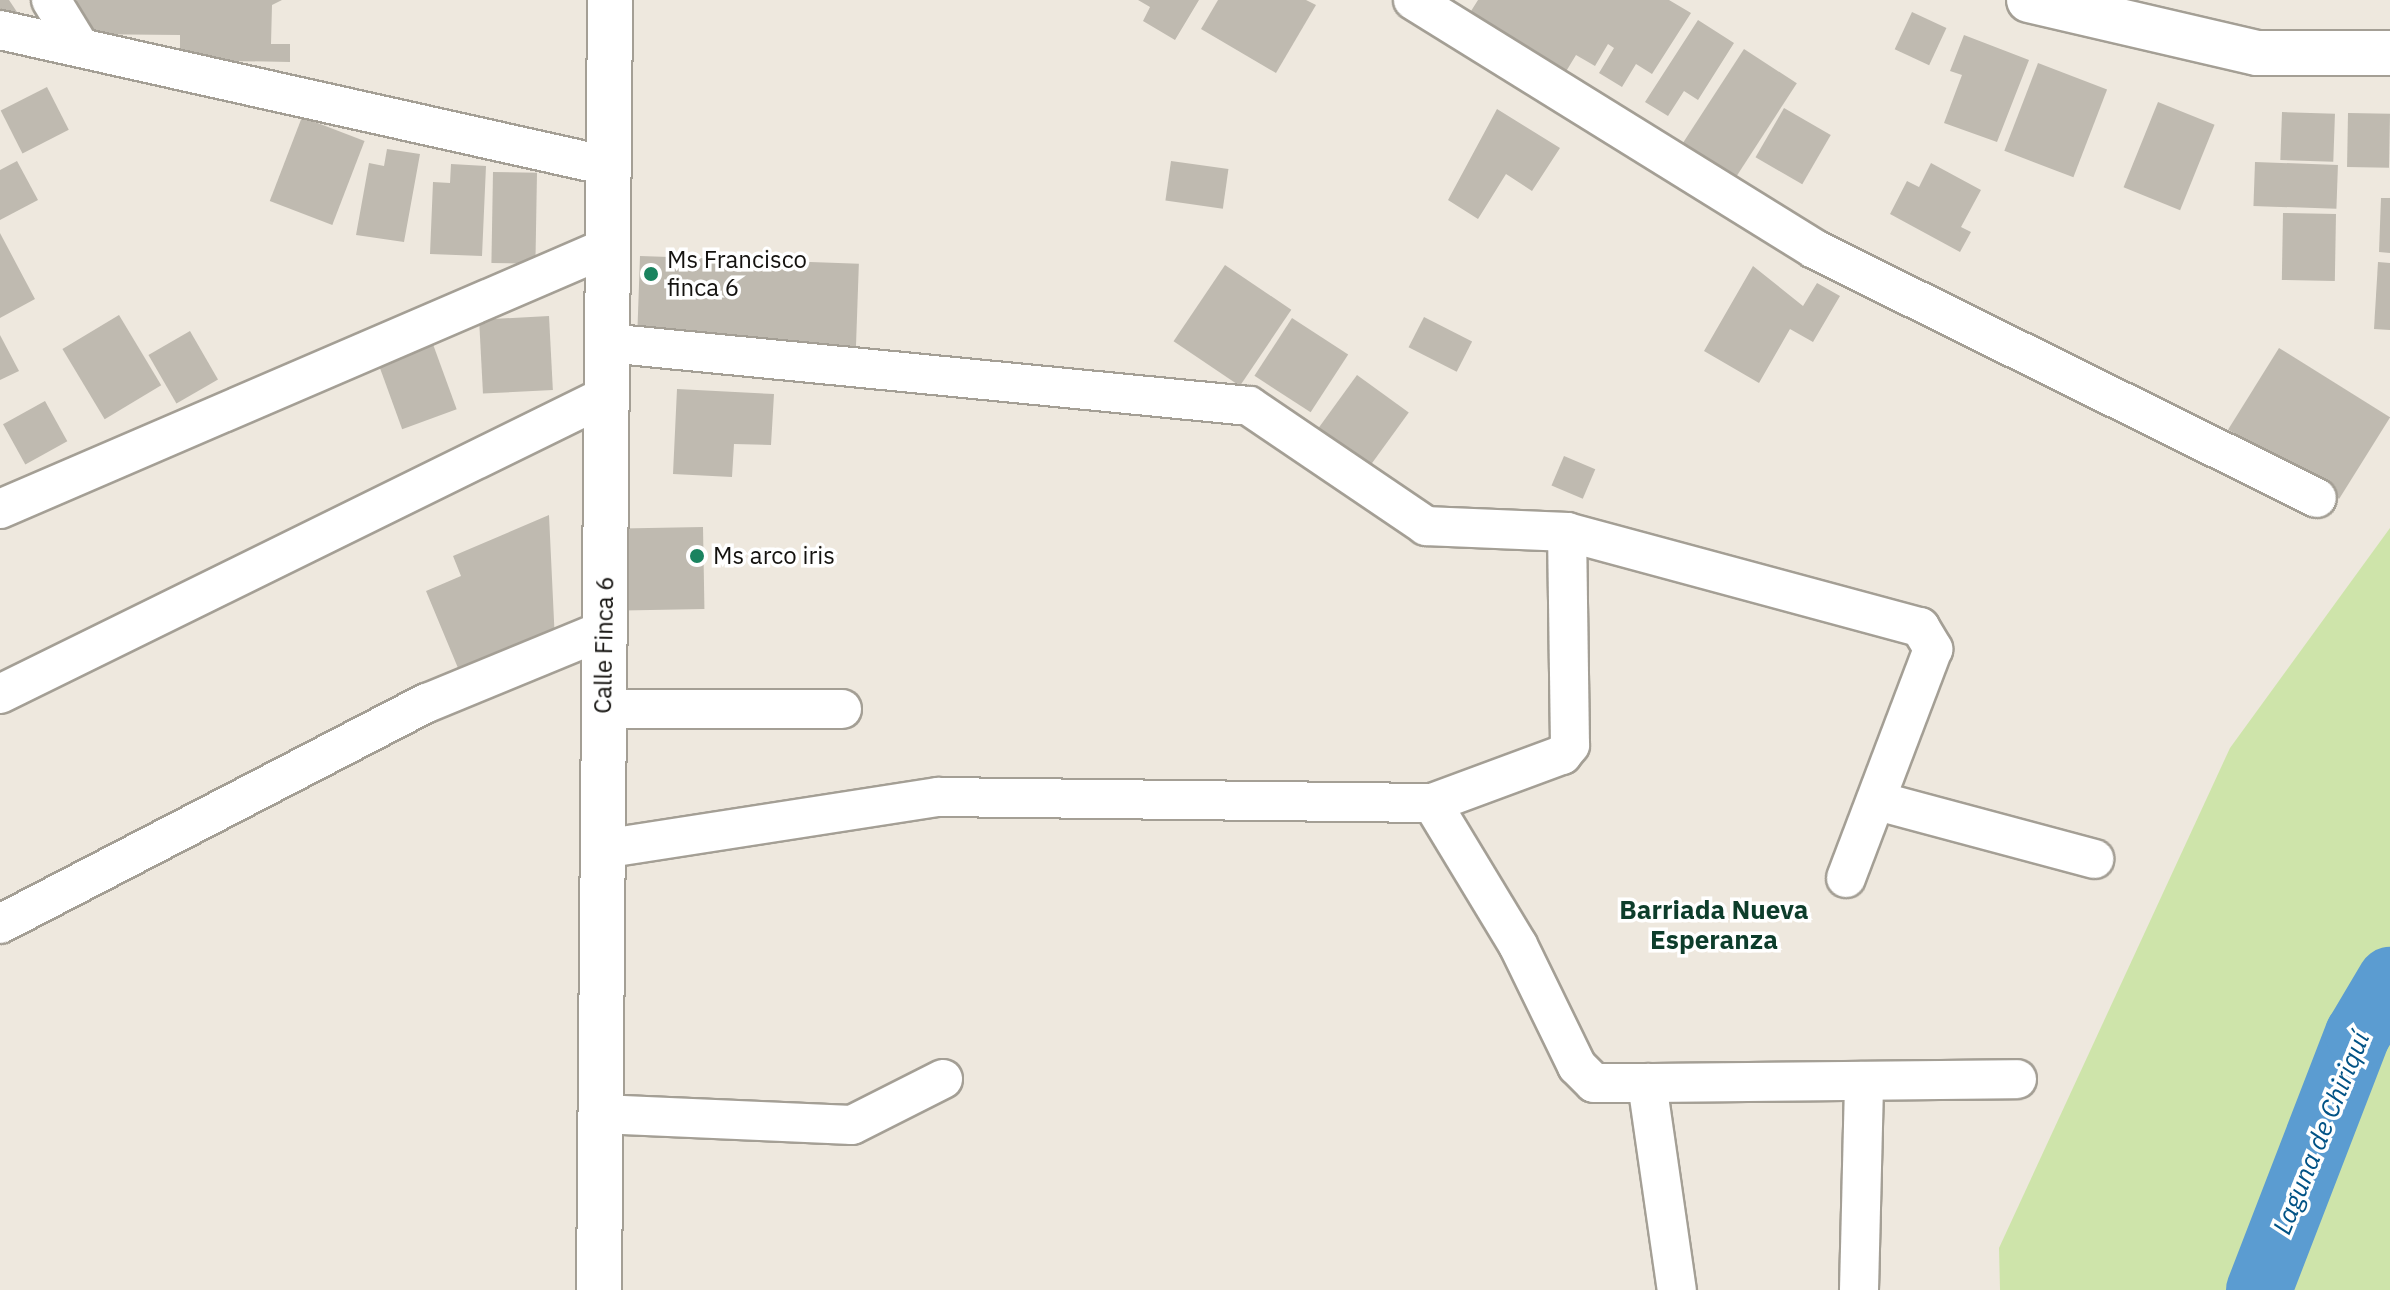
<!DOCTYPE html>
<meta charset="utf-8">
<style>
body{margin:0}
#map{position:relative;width:2390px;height:1290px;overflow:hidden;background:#eee8de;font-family:"IBM Plex Sans",sans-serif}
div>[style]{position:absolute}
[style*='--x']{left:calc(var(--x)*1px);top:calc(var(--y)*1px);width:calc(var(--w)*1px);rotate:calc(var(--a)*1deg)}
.green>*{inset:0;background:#cee4aa}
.river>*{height:66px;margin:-33px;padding:0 33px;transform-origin:33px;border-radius:33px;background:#5b9cd1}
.building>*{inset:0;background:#bfbab0;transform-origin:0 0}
.roads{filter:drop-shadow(2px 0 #a49f95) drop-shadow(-2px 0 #a49f95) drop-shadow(0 2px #a49f95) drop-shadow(0 -2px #a49f95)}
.street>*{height:38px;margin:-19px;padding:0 19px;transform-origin:19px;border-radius:19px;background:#fff}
.secondary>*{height:44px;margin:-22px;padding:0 22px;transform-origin:22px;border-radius:22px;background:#fff}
.dots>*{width:22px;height:22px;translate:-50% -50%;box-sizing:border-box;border:4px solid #fff;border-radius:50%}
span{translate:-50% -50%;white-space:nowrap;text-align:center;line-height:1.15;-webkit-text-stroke:7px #fff;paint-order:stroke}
.poi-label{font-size:24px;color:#14120f}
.left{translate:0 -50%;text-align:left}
.street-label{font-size:24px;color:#14120f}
.neighbourhood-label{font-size:26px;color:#0d3d2b;font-weight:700}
.water-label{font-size:26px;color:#015285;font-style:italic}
</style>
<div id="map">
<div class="green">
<i style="clip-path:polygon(2390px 528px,2390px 1290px,2000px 1290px,1999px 1248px,2230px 748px)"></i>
</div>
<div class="river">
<i style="--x:2259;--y:1290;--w:274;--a:-68.9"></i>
<i style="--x:2358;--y:1034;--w:63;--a:-59.3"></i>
</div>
<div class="building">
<i style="clip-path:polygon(0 0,9px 0,29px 30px,0 24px)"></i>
<i style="clip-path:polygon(77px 0,282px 0,272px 5px,271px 44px,290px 44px,290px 62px,180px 60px,180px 35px,77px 34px)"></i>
<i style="clip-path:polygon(1138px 0,1199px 0,1175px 40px,1143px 21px,1150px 7px)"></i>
<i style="clip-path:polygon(1218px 0,1306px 0,1316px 5px,1276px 73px,1201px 29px)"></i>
<i style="clip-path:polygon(1478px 0,1669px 0,1691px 13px,1652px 74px,1636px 64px,1622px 87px,1599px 73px,1614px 48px,1608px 44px,1595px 66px,1576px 55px,1562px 78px,1466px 19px)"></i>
<i style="left:1912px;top:12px;width:38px;height:41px;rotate:25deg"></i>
<i style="clip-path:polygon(1698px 20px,1734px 43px,1698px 100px,1684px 91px,1668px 116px,1645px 102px)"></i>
<i style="clip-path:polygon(1964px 35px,2029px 60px,1997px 142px,1944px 123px,1962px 75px,1950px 71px)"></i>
<i style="left:1744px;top:49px;width:63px;height:114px;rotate:33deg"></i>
<i style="left:2038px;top:63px;width:74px;height:94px;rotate:21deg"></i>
<i style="left:47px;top:87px;width:48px;height:52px;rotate:63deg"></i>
<i style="left:2158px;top:102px;width:61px;height:92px;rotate:22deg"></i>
<i style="left:1784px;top:108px;width:54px;height:57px;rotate:30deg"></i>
<i style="clip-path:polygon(1497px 109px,1560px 148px,1532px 191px,1506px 174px,1478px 219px,1448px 200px)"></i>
<i style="left:2282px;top:112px;width:53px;height:48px;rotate:2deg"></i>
<i style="left:2348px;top:113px;width:42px;height:54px;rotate:1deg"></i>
<i style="left:302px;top:117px;width:67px;height:90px;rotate:21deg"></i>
<i style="clip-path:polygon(387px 149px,420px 154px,404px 242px,356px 235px,369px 163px,384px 166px)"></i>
<i style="clip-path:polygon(17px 161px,38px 200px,0 220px,0 170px)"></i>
<i style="left:1171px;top:161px;width:58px;height:40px;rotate:8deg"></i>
<i style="left:2255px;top:162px;width:83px;height:44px;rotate:2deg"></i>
<i style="clip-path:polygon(1931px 163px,1981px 190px,1961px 227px,1971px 232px,1960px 252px,1890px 214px,1907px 181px,1919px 187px)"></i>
<i style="clip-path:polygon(451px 164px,486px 166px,482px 256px,430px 254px,433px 182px,450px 183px)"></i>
<i style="left:493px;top:172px;width:44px;height:91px;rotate:1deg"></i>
<i style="clip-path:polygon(2381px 198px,2390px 198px,2390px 253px,2379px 252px)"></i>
<i style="left:2283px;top:213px;width:53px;height:67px;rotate:1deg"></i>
<i style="clip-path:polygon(0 233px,35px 299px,0 318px)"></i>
<i style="left:640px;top:256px;width:219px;height:89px;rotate:2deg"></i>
<i style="clip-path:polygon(2378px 262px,2390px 263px,2390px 330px,2374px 329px)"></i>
<i style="left:1225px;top:265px;width:80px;height:92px;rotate:34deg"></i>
<i style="clip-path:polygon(1753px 266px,1803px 306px,1817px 283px,1840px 296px,1813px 342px,1790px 329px,1759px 383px,1704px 351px)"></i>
<i style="left:119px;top:315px;width:82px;height:66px;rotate:59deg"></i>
<i style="left:549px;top:316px;width:74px;height:70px;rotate:87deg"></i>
<i style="left:1424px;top:317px;width:54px;height:34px;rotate:27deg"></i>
<i style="left:1292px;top:318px;width:67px;height:69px;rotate:33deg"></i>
<i style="left:190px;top:331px;width:56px;height:48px;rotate:60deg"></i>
<i style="clip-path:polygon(0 335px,19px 371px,0 380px)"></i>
<i style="left:430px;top:336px;width:78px;height:58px;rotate:70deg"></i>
<i style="left:2279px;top:348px;width:131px;height:96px;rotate:32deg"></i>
<i style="left:1357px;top:375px;width:64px;height:71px;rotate:36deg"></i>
<i style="clip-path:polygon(677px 389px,774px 394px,771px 445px,734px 444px,732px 477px,673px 474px)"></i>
<i style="left:45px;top:401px;width:46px;height:48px;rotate:61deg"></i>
<i style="left:1564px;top:456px;width:34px;height:32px;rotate:23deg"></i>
<i style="clip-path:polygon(549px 515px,555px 642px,463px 680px,426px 591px,461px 576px,453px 556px)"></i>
<i style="left:703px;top:527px;width:82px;height:81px;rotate:89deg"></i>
</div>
<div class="roads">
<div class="street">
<i style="--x:51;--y:0;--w:52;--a:58.5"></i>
<i style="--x:1413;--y:0;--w:472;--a:31.8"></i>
<i style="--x:1814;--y:249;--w:561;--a:26.34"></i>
<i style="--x:0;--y:30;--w:623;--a:12.61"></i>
<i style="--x:607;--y:343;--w:645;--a:5.6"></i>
<i style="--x:1249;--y:406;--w:214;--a:34.1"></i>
<i style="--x:1426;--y:526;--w:141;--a:2.4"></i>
<i style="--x:1567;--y:532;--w:366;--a:15.1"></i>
<i style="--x:1920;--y:627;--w:26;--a:59"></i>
<i style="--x:1933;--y:649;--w:245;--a:110.8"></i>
<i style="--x:0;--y:509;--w:662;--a:-23.31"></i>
<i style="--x:0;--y:694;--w:675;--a:-26.19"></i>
<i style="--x:603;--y:709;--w:239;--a:0"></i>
<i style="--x:1878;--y:801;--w:224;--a:15"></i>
<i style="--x:1432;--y:803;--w:139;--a:-20.3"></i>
<i style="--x:1562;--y:755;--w:13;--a:-51"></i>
<i style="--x:1570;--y:745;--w:213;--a:-90.8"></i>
<i style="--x:602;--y:849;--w:340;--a:-8.8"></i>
<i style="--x:938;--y:797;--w:494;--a:0.7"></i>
<i style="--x:1432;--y:803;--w:166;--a:58.8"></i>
<i style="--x:1518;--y:945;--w:135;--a:64"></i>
<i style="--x:1577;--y:1066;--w:24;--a:45"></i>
<i style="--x:1594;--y:1083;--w:53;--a:0"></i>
<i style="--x:1647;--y:1083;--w:209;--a:81.8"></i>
<i style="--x:0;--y:924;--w:481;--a:-27.4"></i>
<i style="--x:427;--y:703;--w:191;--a:-22.4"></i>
<i style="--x:1647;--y:1083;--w:370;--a:-0.6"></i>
<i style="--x:600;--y:1114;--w:252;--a:2.5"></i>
<i style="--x:852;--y:1125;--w:102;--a:-26.8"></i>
<i style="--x:1859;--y:1290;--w:209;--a:-88.6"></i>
</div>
<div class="secondary">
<i style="--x:2029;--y:0;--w:234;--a:13.1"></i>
<i style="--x:2257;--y:53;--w:133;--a:0"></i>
<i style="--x:599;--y:1290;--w:1290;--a:-89.51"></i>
</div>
</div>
<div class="dots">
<i style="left:651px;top:274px;background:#1a835f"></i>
<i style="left:697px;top:556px;background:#1a835f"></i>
</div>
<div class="poi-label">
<span class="left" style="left:667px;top:274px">Ms Francisco<br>finca 6</span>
<span class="left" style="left:713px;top:556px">Ms arco iris</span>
</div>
<div class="street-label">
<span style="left:604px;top:645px;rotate:-89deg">Calle Finca 6</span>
</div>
<div class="neighbourhood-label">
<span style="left:1714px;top:925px">Barriada Nueva<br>Esperanza</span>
</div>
<div class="water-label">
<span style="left:2321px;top:1133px;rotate:-68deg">Laguna de Chiriquí</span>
</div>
</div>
